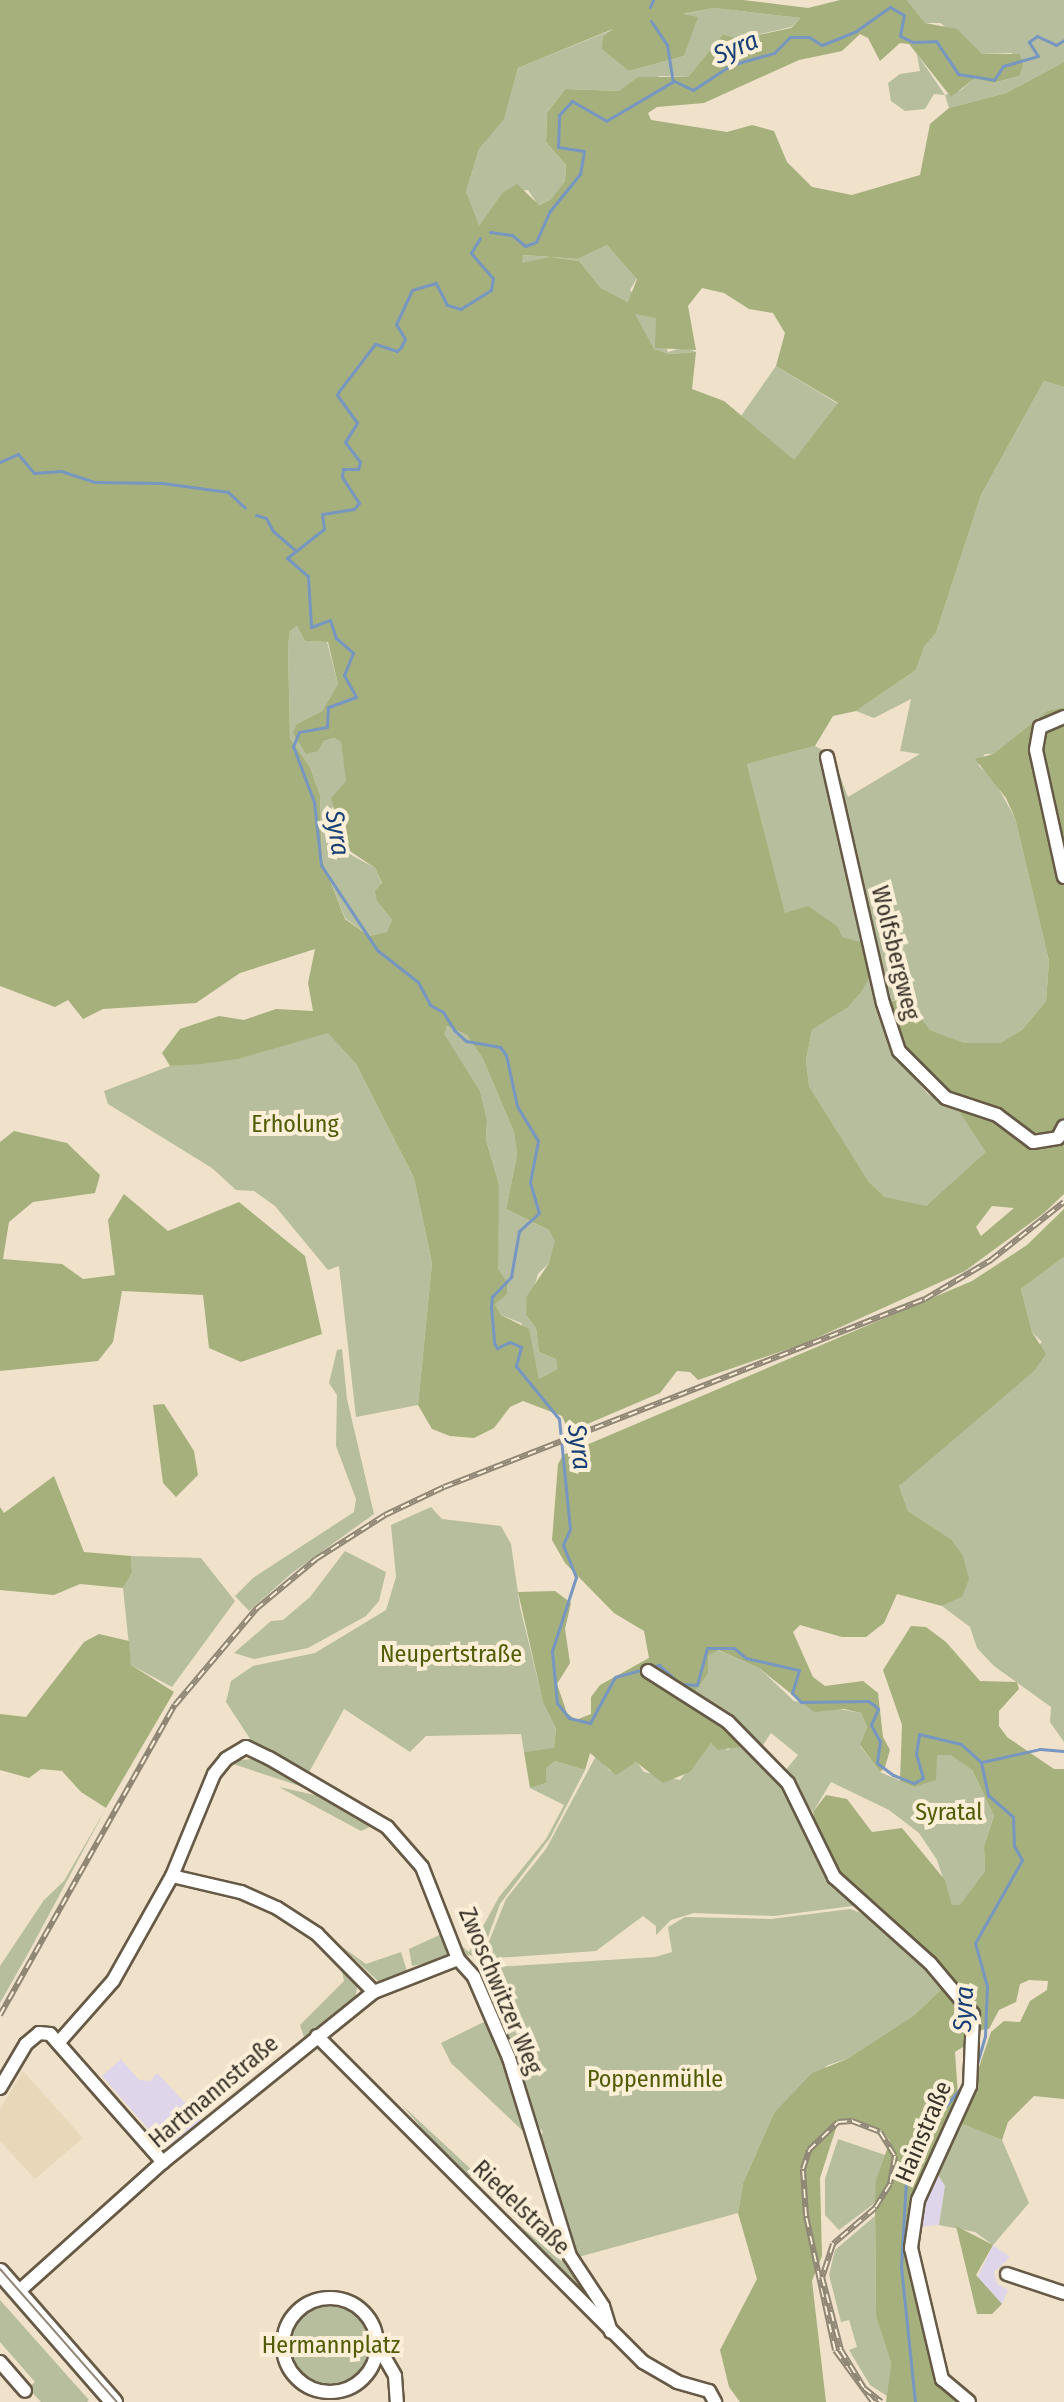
<!DOCTYPE html>
<meta charset="utf-8">
<style>
body{margin:0}
#map{position:relative;width:1064px;height:2402px;overflow:hidden;background:#efe1ca;font-family:"Fira Sans Condensed",sans-serif}
div>[style]{position:absolute}
[style*='--x']{left:calc(var(--x)*1px);top:calc(var(--y)*1px);width:calc(var(--w)*1px);rotate:calc(var(--a)*1deg)}
.built>*{inset:0;background:#e8d7b8}
.industrial>*{inset:0;background:#ded5ea}
.green>*{inset:0;background:#b7be9e}
.round{border-radius:50%}
.forest>*{inset:0;background:#a5b07d}
.stream>*{height:3px;margin:-1.5px;padding:0 1.5px;transform-origin:1.5px;border-radius:1.5px;background:#7796c0}
.roads{filter:drop-shadow(2px 0 #665a46) drop-shadow(-2px 0 #665a46) drop-shadow(0 2px #665a46) drop-shadow(0 -2px #665a46)}
.street>*{height:12px;margin:-6px;padding:0 6px;transform-origin:6px;border-radius:6px;background:#fff}
.street>.ring{margin:-6px;padding:0;box-sizing:content-box;background:none;border:12px solid #fff;border-radius:50%}
.secondary>*{height:16px;margin:-8px;padding:0 8px;transform-origin:8px;border-radius:8px;background:#fff}
.tram>*{height:2px;margin:-1px;padding:0 1px;transform-origin:1px;border-radius:1px;background:#8f8676}
.rail>*{height:6px;margin-top:-3px;transform-origin:0;background:repeating-linear-gradient(90deg,#fdefd7 0 9px,#8f8676 0 18px);box-sizing:border-box;border-block:2px solid #8f8676}
span{translate:-50% -50%;white-space:nowrap;text-align:center;line-height:1.15;-webkit-text-stroke:8px #fdefd7;paint-order:stroke}
.street-label{font-size:24px;color:#38332a}
.park-label{font-size:24px;color:#505c06}
.water-label{font-size:26px;color:#164075;font-style:italic}
</style>
<div id="map">
<div class="built">
<i style="clip-path:polygon(23px 2071px,83px 2138px,35px 2179px,0 2141px,0 2109px)"></i>
</div>
<div class="industrial">
<i style="clip-path:polygon(121px 2059px,139px 2080px,150px 2081px,157px 2073px,202px 2121px,165px 2148px,102px 2076px)"></i>
<i style="clip-path:polygon(937px 2173px,945px 2186px,939px 2225px,917px 2227px)"></i>
<i style="clip-path:polygon(993px 2245px,1010px 2257px,994px 2272px,997px 2284px,1008px 2290px,1002px 2304px,976px 2281px)"></i>
</div>
<div class="green">
<i style="clip-path:polygon(907px 0,1064px 0,1064px 62px,1006px 93px,949px 108px,945px 95px,934px 94px,925px 109px,905px 111px,891px 101px,888px 83px,900px 74px,920px 71px,917px 54px,945px 95px,961px 90px,975px 78px,993px 83px,1019px 76px,1012px 53px,982px 54px,940px 23px,925px 23px)"></i>
<i style="clip-path:polygon(714px 8px,802px 18px,791px 27px,739px 39px,723px 34px,688px 77px,660px 76px,619px 91px,565px 89px,547px 113px,546px 142px,566px 165px,565px 181px,551px 199px,538px 205px,528px 190px,502px 193px,477px 230px,466px 192px,479px 149px,504px 118px,518px 68px,617px 28px,629px 71px,684px 56px,697px 17px,680px 15px)"></i>
<i style="clip-path:polygon(607px 245px,637px 278px,630px 290px,656px 317px,668px 352px,685px 347px,696px 352px,669px 354px,653px 349px,628px 302px,601px 288px,579px 261px,550px 257px,522px 264px,522px 255px,578px 259px)"></i>
<i style="clip-path:polygon(776px 366px,838px 404px,794px 461px,741px 416px)"></i>
<i style="clip-path:polygon(1044px 381px,1064px 387px,1064px 707px,1047px 711px,993px 754px,985px 754px,978px 765px,994px 780px,1015px 818px,1049px 961px,1046px 1001px,1022px 1030px,1000px 1043px,963px 1043px,930px 1030px,906px 997px,878px 1005px,894px 1047px,915px 1079px,928px 1094px,958px 1110px,987px 1152px,926px 1206px,908px 1206px,885px 1197px,869px 1182px,809px 1086px,806px 1060px,812px 1030px,847px 1008px,842px 937px,785px 914px,747px 764px,815px 746px,832px 755px,848px 797px,920px 754px,900px 751px,911px 699px,874px 718px,856px 711px,916px 670px,924px 647px,936px 633px,981px 495px)"></i>
<i style="clip-path:polygon(297px 626px,305px 641px,327px 642px,338px 684px,322px 711px,297px 724px,318px 751px,324px 741px,334px 738px,341px 742px,347px 781px,331px 810px,339px 828px,337px 847px,375px 868px,382px 884px,377px 901px,392px 920px,388px 932px,369px 936px,345px 918px,322px 859px,320px 795px,310px 767px,290px 738px,288px 646px,290px 631px)"></i>
<i style="clip-path:polygon(447px 1026px,467px 1035px,483px 1059px,514px 1132px,517px 1155px,506px 1209px,549px 1230px,556px 1241px,549px 1263px,538px 1274px,526px 1315px,536px 1328px,539px 1352px,556px 1359px,557px 1369px,539px 1379px,531px 1342px,521px 1323px,501px 1315px,495px 1304px,499px 1184px,486px 1140px,487px 1120px,480px 1091px,443px 1034px)"></i>
<i style="clip-path:polygon(328px 1032px,356px 1064px,414px 1178px,432px 1263px,418px 1405px,356px 1417px,339px 1266px,328px 1270px,275px 1206px,254px 1191px,236px 1190px,212px 1168px,108px 1104px,104px 1091px,170px 1066px,239px 1059px)"></i>
<i style="clip-path:polygon(1064px 1257px,1064px 1742px,1050px 1722px,1051px 1707px,994px 1666px,977px 1648px,970px 1627px,942px 1606px,962px 1597px,951px 1539px,908px 1511px,899px 1486px,1042px 1342px,1032px 1332px,1021px 1289px)"></i>
<i style="clip-path:polygon(342px 1349px,347px 1399px,374px 1514px,292px 1573px,249px 1611px,235px 1596px,253px 1578px,354px 1512px,356px 1499px,336px 1446px,337px 1395px,329px 1383px,337px 1350px)"></i>
<i style="clip-path:polygon(431px 1507px,442px 1519px,501px 1526px,511px 1544px,520px 1607px,543px 1701px,556px 1727px,554px 1749px,524px 1752px,521px 1734px,426px 1736px,410px 1752px,344px 1709px,308px 1774px,256px 1748px,226px 1702px,231px 1681px,253px 1666px,315px 1653px,386px 1610px,396px 1577px,391px 1525px)"></i>
<i style="clip-path:polygon(345px 1551px,386px 1572px,379px 1601px,366px 1616px,308px 1648px,254px 1659px,234px 1653px,271px 1621px,283px 1620px,310px 1597px)"></i>
<i style="clip-path:polygon(131px 1556px,201px 1558px,235px 1601px,172px 1687px,131px 1665px,123px 1588px,132px 1573px)"></i>
<i style="clip-path:polygon(717px 1650px,759px 1668px,794px 1701px,861px 1713px,867px 1727px,860px 1746px,880px 1772px,914px 1787px,937px 1755px,950px 1755px,972px 1770px,994px 1816px,984px 1846px,985px 1871px,960px 1906px,952px 1905px,937px 1860px,919px 1833px,889px 1810px,831px 1782px,813px 1812px,784px 1772px,798px 1755px,771px 1733px,761px 1748px,694px 1693px,708px 1674px,708px 1656px)"></i>
<i style="clip-path:polygon(740px 1740px,781px 1781px,860px 1905px,774px 1916px,694px 1913px,671px 1920px,656px 1935px,656px 1926px,643px 1916px,596px 1951px,482px 1959px,506px 1899px,546px 1849px,596px 1756px,610px 1771px,637px 1762px,644px 1772px,680px 1780px,711px 1743px,728px 1750px)"></i>
<i style="clip-path:polygon(250px 1759px,264px 1761px,327px 1795px,227px 1762px)"></i>
<i style="clip-path:polygon(555px 1761px,585px 1770px,550px 1838px,500px 1904px,484px 1948px,479px 1956px,464px 1955px,459px 1944px,469px 1952px,499px 1897px,546px 1839px,564px 1805px,530px 1788px,546px 1783px,545px 1768px)"></i>
<i style="clip-path:polygon(279px 1787px,333px 1799px,374px 1825px,361px 1831px)"></i>
<i style="clip-path:polygon(106px 1808px,30px 1950px,0 2003px,0 1966px,44px 1900px,64px 1881px)"></i>
<i style="clip-path:polygon(850px 1909px,877px 1919px,945px 1986px,913px 2016px,847px 2059px,828px 2065px,774px 2113px,743px 2183px,738px 2213px,575px 2258px,540px 2137px,543px 2132px,533px 2120px,474px 1972px,478px 1968px,655px 1957px,672px 1952px,668px 1927px,685px 1917px,771px 1919px)"></i>
<i style="clip-path:polygon(446px 1932px,452px 1952px,449px 1959px,412px 1966px,409px 1949px)"></i>
<i style="clip-path:polygon(341px 1946px,366px 1964px,401px 1952px,407px 1971px,380px 1983px)"></i>
<i style="clip-path:polygon(341px 1966px,358px 1981px,355px 2000px,304px 2037px,300px 2025px,344px 1981px)"></i>
<i style="clip-path:polygon(490px 2019px,528px 2129px,524px 2132px,451px 2063px,441px 2043px)"></i>
<i style="clip-path:polygon(402px 2105px,474px 2172px,467px 2180px,485px 2195px,478px 2194px)"></i>
<i style="clip-path:polygon(960px 2123px,1002px 2140px,1029px 2203px,993px 2245px,975px 2232px,939px 2225px,945px 2186px,937px 2173px)"></i>
<i style="clip-path:polygon(838px 2139px,885px 2155px,875px 2203px,839px 2230px,825px 2215px,825px 2179px)"></i>
<i style="clip-path:polygon(543px 2170px,596px 2306px,491px 2205px,491px 2201px,561px 2261px,565px 2256px)"></i>
<i style="clip-path:polygon(875px 2216px,876px 2315px,891px 2363px,887px 2396px,870px 2385px,849px 2350px,857px 2347px,849px 2320px,841px 2322px,829px 2275px,835px 2250px)"></i>
<i style="clip-path:polygon(0 2300px,89px 2400px,87px 2402px,41px 2402px,28px 2388px,35px 2382px,0 2342px)"></i>
<i class="round" style="left:290px;top:2305px;width:80px;height:80px"></i>
</div>
<div class="forest">
<i style="clip-path:polygon(evenodd,0 0,743px 0,808px 8px,840px 0,907px 0,925px 23px,957px 29px,982px 54px,1020px 54px,1023px 66px,1019px 76px,993px 83px,975px 78px,951px 97px,909px 44px,900px 43px,880px 61px,868px 38px,860px 34px,842px 51px,799px 60px,704px 103px,657px 107px,648px 113px,651px 120px,727px 132px,752px 125px,774px 131px,787px 162px,812px 187px,852px 195px,920px 175px,930px 124px,949px 108px,1006px 93px,1064px 62px,1064px 387px,1044px 381px,981px 495px,936px 633px,924px 647px,916px 670px,856px 711px,833px 716px,815px 746px,747px 764px,785px 913px,808px 906px,838px 927px,842px 937px,864px 943px,869px 978px,861px 992px,847px 1008px,812px 1030px,806px 1060px,809px 1086px,869px 1182px,885px 1197px,926px 1206px,986px 1152px,958px 1110px,899px 1046px,890px 1002px,906px 997px,930px 1030px,964px 1043px,1000px 1043px,1022px 1030px,1046px 1001px,1049px 961px,1015px 818px,1006px 798px,975px 759px,993px 754px,1047px 711px,1064px 707px,1064px 1194px,1044px 1213px,965px 1271px,803px 1344px,698px 1380px,690px 1372px,677px 1371px,660px 1393px,585px 1425px,567px 1427px,562px 1416px,523px 1401px,510px 1407px,494px 1428px,474px 1438px,450px 1436px,432px 1429px,418px 1405px,432px 1263px,414px 1178px,356px 1064px,328px 1033px,239px 1059px,201px 1064px,170px 1066px,162px 1053px,180px 1029px,219px 1016px,244px 1020px,276px 1009px,313px 1011px,308px 983px,315px 949px,240px 973px,196px 1003px,103px 1009px,83px 1019px,68px 1000px,55px 1007px,0 986px,0 0,714px 8px,801px 18px,791px 28px,739px 39px,723px 34px,688px 77px,638px 77px,619px 91px,565px 89px,547px 113px,546px 142px,566px 165px,565px 181px,551px 199px,539px 205px,517px 184px,502px 193px,479px 226px,466px 192px,479px 149px,504px 119px,518px 68px,613px 29px,603px 37px,602px 49px,629px 71px,684px 56px,698px 17px,683px 14px,714px 8px,0 0,607px 245px,637px 279px,628px 302px,601px 288px,579px 261px,550px 257px,522px 263px,523px 255px,578px 259px,607px 245px,0 0,702px 288px,724px 293px,749px 309px,773px 313px,785px 333px,776px 366px,838px 403px,794px 460px,724px 401px,692px 389px,696px 352px,669px 354px,654px 349px,635px 314px,656px 318px,655px 348px,696px 350px,688px 306px,702px 288px,0 0,297px 626px,305px 641px,328px 642px,338px 684px,322px 711px,297px 724px,293px 733px,306px 754px,318px 751px,324px 741px,334px 738px,341px 742px,346px 781px,331px 798px,339px 828px,335px 841px,375px 868px,382px 883px,375px 891px,377px 901px,392px 920px,387px 932px,369px 936px,345px 919px,322px 859px,320px 795px,310px 767px,290px 738px,288px 646px,290px 631px,297px 626px,0 0,447px 1026px,467px 1035px,483px 1059px,514px 1132px,517px 1155px,506px 1209px,549px 1230px,555px 1241px,549px 1263px,527px 1296px,526px 1315px,536px 1328px,539px 1352px,556px 1359px,557px 1369px,539px 1379px,529px 1329px,501px 1315px,495px 1304px,507px 1294px,507px 1282px,498px 1269px,499px 1184px,486px 1140px,487px 1120px,480px 1091px,444px 1034px,447px 1026px,0 0,992px 1206px,1014px 1208px,981px 1236px,976px 1227px,992px 1206px)"></i>
<i style="clip-path:polygon(14px 1131px,67px 1143px,100px 1175px,95px 1193px,33px 1202px,9px 1222px,3px 1259px,62px 1264px,83px 1279px,115px 1275px,108px 1220px,124px 1194px,168px 1231px,239px 1202px,305px 1256px,322px 1334px,241px 1362px,209px 1348px,203px 1295px,122px 1291px,113px 1342px,98px 1361px,0 1371px,0 1142px)"></i>
<i style="clip-path:polygon(1064px 1209px,1064px 1257px,1021px 1289px,1032px 1332px,1046px 1354px,1034px 1371px,899px 1486px,908px 1511px,951px 1539px,963px 1556px,969px 1579px,962px 1597px,942px 1606px,897px 1594px,884px 1623px,866px 1637px,842px 1637px,800px 1625px,793px 1632px,813px 1677px,825px 1686px,863px 1681px,878px 1693px,883px 1737px,890px 1750px,885px 1767px,880px 1772px,860px 1745px,867px 1727px,861px 1713px,844px 1709px,814px 1712px,759px 1668px,718px 1650px,708px 1656px,708px 1674px,694px 1693px,708px 1702px,707px 1712px,740px 1740px,740px 1747px,718px 1750px,711px 1743px,690px 1772px,663px 1783px,636px 1762px,616px 1775px,590px 1753px,585px 1770px,555px 1761px,546px 1768px,546px 1783px,530px 1788px,524px 1752px,554px 1748px,556px 1728px,543px 1702px,518px 1592px,555px 1591px,571px 1603px,565px 1629px,570px 1663px,557px 1684px,567px 1713px,576px 1720px,591px 1714px,591px 1697px,600px 1685px,649px 1658px,644px 1631px,614px 1613px,565px 1563px,552px 1540px,558px 1464px,563px 1455px,972px 1281px,1027px 1245px)"></i>
<i style="clip-path:polygon(164px 1404px,194px 1451px,198px 1475px,176px 1497px,163px 1483px,153px 1405px)"></i>
<i style="clip-path:polygon(54px 1476px,84px 1552px,131px 1556px,132px 1573px,123px 1588px,80px 1584px,54px 1595px,0 1590px,0 1507px,4px 1513px)"></i>
<i style="clip-path:polygon(911px 1626px,926px 1627px,946px 1642px,980px 1681px,1017px 1682px,1019px 1689px,999px 1711px,999px 1726px,1007px 1737px,1054px 1769px,1064px 1769px,1064px 2099px,1034px 2096px,1008px 2122px,1002px 2140px,960px 2123px,991px 2032px,1004px 2021px,1020px 2022px,1030px 2001px,1047px 1990px,1048px 1981px,1029px 1980px,1020px 1984px,1016px 2002px,999px 2010px,989px 2029px,973px 2031px,969px 2043px,955px 2052px,958px 2096px,953px 2115px,908px 2225px,916px 2305px,934px 2371px,957px 2402px,886px 2402px,891px 2363px,876px 2316px,875px 2203px,876px 2180px,890px 2141px,881px 2130px,852px 2119px,839px 2119px,820px 2178px,822px 2256px,812px 2281px,826px 2402px,740px 2402px,729px 2387px,720px 2350px,757px 2279px,738px 2213px,743px 2183px,774px 2113px,812px 2073px,847px 2059px,913px 2016px,945px 1986px,834px 1868px,819px 1839px,813px 1812px,826px 1795px,847px 1799px,872px 1832px,902px 1828px,945px 1880px,952px 1905px,960px 1905px,985px 1871px,984px 1846px,994px 1816px,972px 1770px,950px 1755px,937px 1755px,936px 1780px,914px 1787px,900px 1781px,902px 1725px,883px 1670px)"></i>
<i style="clip-path:polygon(99px 1634px,129px 1641px,131px 1665px,174px 1692px,106px 1808px,81px 1792px,62px 1771px,41px 1769px,29px 1778px,0 1770px,0 1714px,26px 1717px,84px 1642px)"></i>
<i style="clip-path:polygon(956px 2226px,993px 2245px,976px 2275px,1002px 2304px,992px 2314px,977px 2314px)"></i>
</div>
<div class="stream">
<i style="--x:650;--y:7;--w:8;--a:-67"></i>
<i style="--x:651;--y:21;--w:29;--a:56"></i>
<i style="--x:667;--y:45;--w:36;--a:81"></i>
<i style="--x:490;--y:232;--w:22;--a:8"></i>
<i style="--x:512;--y:235;--w:17;--a:40"></i>
<i style="--x:525;--y:246;--w:12;--a:-20"></i>
<i style="--x:536;--y:242;--w:34;--a:-66"></i>
<i style="--x:550;--y:211;--w:48;--a:-51"></i>
<i style="--x:580;--y:174;--w:23;--a:-80"></i>
<i style="--x:584;--y:151;--w:26;--a:-171"></i>
<i style="--x:558;--y:147;--w:32;--a:-88"></i>
<i style="--x:559;--y:115;--w:19;--a:-47"></i>
<i style="--x:572;--y:101;--w:39;--a:30"></i>
<i style="--x:606;--y:121;--w:79;--a:-30.5"></i>
<i style="--x:674;--y:81;--w:21;--a:25"></i>
<i style="--x:693;--y:90;--w:45;--a:-33.3"></i>
<i style="--x:731;--y:65;--w:45;--a:-15.6"></i>
<i style="--x:774;--y:53;--w:23;--a:-45"></i>
<i style="--x:790;--y:37;--w:19;--a:0"></i>
<i style="--x:809;--y:37;--w:15;--a:32"></i>
<i style="--x:822;--y:45;--w:37;--a:-22"></i>
<i style="--x:856;--y:31;--w:42;--a:-35.2"></i>
<i style="--x:890;--y:7;--w:16;--a:30"></i>
<i style="--x:904;--y:15;--w:21;--a:101"></i>
<i style="--x:900;--y:36;--w:14;--a:25"></i>
<i style="--x:913;--y:42;--w:23;--a:-2"></i>
<i style="--x:936;--y:41;--w:40;--a:56"></i>
<i style="--x:958;--y:74;--w:36;--a:9"></i>
<i style="--x:994;--y:80;--w:17;--a:-57"></i>
<i style="--x:1003;--y:66;--w:36;--a:-16"></i>
<i style="--x:1038;--y:56;--w:17;--a:-123"></i>
<i style="--x:1029;--y:42;--w:10;--a:-37"></i>
<i style="--x:1037;--y:36;--w:21;--a:25"></i>
<i style="--x:1056;--y:45;--w:9;--a:-32"></i>
<i style="--x:480;--y:238;--w:17;--a:121"></i>
<i style="--x:471;--y:253;--w:33;--a:49"></i>
<i style="--x:493;--y:278;--w:12;--a:99"></i>
<i style="--x:491;--y:290;--w:36;--a:148"></i>
<i style="--x:461;--y:309;--w:15;--a:-164"></i>
<i style="--x:447;--y:305;--w:25;--a:-117"></i>
<i style="--x:436;--y:283;--w:25;--a:164"></i>
<i style="--x:412;--y:290;--w:38;--a:115"></i>
<i style="--x:396;--y:324;--w:17;--a:59"></i>
<i style="--x:405;--y:339;--w:9;--a:117"></i>
<i style="--x:401;--y:347;--w:6;--a:135"></i>
<i style="--x:397;--y:351;--w:23;--a:-162"></i>
<i style="--x:375;--y:344;--w:59;--a:127.5"></i>
<i style="--x:339;--y:391;--w:4;--a:117"></i>
<i style="--x:337;--y:395;--w:34;--a:54"></i>
<i style="--x:357;--y:423;--w:22;--a:122"></i>
<i style="--x:345;--y:442;--w:25;--a:53"></i>
<i style="--x:360;--y:462;--w:7;--a:106"></i>
<i style="--x:358;--y:469;--w:15;--a:180"></i>
<i style="--x:343;--y:469;--w:8;--a:97"></i>
<i style="--x:342;--y:477;--w:31;--a:57"></i>
<i style="--x:359;--y:503;--w:8;--a:130"></i>
<i style="--x:354;--y:509;--w:32;--a:171"></i>
<i style="--x:322;--y:514;--w:15;--a:82"></i>
<i style="--x:324;--y:529;--w:47;--a:141.9"></i>
<i style="--x:287;--y:558;--w:28;--a:41"></i>
<i style="--x:308;--y:576;--w:51;--a:86.6"></i>
<i style="--x:311;--y:627;--w:20;--a:-20"></i>
<i style="--x:330;--y:620;--w:19;--a:72"></i>
<i style="--x:336;--y:638;--w:23;--a:41"></i>
<i style="--x:353;--y:653;--w:24;--a:112"></i>
<i style="--x:344;--y:675;--w:25;--a:61"></i>
<i style="--x:356;--y:697;--w:30;--a:160"></i>
<i style="--x:328;--y:707;--w:20;--a:93"></i>
<i style="--x:327;--y:727;--w:28;--a:170"></i>
<i style="--x:299;--y:732;--w:15;--a:113"></i>
<i style="--x:293;--y:746;--w:60;--a:69.4"></i>
<i style="--x:314;--y:802;--w:63;--a:83.7"></i>
<i style="--x:321;--y:865;--w:102;--a:56.6"></i>
<i style="--x:377;--y:950;--w:52;--a:38"></i>
<i style="--x:418;--y:982;--w:26;--a:62"></i>
<i style="--x:430;--y:1005;--w:15;--a:28"></i>
<i style="--x:443;--y:1012;--w:22;--a:58"></i>
<i style="--x:455;--y:1031;--w:15;--a:42"></i>
<i style="--x:466;--y:1041;--w:35;--a:10"></i>
<i style="--x:500;--y:1047;--w:10;--a:53"></i>
<i style="--x:506;--y:1055;--w:52;--a:77.8"></i>
<i style="--x:517;--y:1106;--w:41;--a:59"></i>
<i style="--x:538;--y:1141;--w:42;--a:101"></i>
<i style="--x:530;--y:1182;--w:32;--a:74"></i>
<i style="--x:539;--y:1213;--w:27;--a:138"></i>
<i style="--x:519;--y:1231;--w:47;--a:99.9"></i>
<i style="--x:511;--y:1277;--w:28;--a:134"></i>
<i style="--x:492;--y:1297;--w:9;--a:96"></i>
<i style="--x:491;--y:1306;--w:37;--a:85"></i>
<i style="--x:494;--y:1343;--w:6;--a:59"></i>
<i style="--x:497;--y:1348;--w:14;--a:-25"></i>
<i style="--x:510;--y:1342;--w:12;--a:24"></i>
<i style="--x:521;--y:1347;--w:20;--a:105"></i>
<i style="--x:516;--y:1366;--w:68;--a:50.9"></i>
<i style="--x:559;--y:1419;--w:111;--a:84.3"></i>
<i style="--x:570;--y:1529;--w:17;--a:114"></i>
<i style="--x:563;--y:1545;--w:35;--a:68"></i>
<i style="--x:576;--y:1577;--w:78;--a:108"></i>
<i style="--x:552;--y:1651;--w:52;--a:84.5"></i>
<i style="--x:557;--y:1703;--w:19;--a:51"></i>
<i style="--x:569;--y:1718;--w:22;--a:13"></i>
<i style="--x:590;--y:1723;--w:52;--a:-61.5"></i>
<i style="--x:615;--y:1677;--w:46;--a:-15.3"></i>
<i style="--x:659;--y:1665;--w:28;--a:42"></i>
<i style="--x:680;--y:1684;--w:17;--a:3"></i>
<i style="--x:697;--y:1685;--w:38;--a:-75"></i>
<i style="--x:707;--y:1648;--w:27;--a:0"></i>
<i style="--x:734;--y:1648;--w:16;--a:40"></i>
<i style="--x:746;--y:1658;--w:54;--a:12.8"></i>
<i style="--x:799;--y:1670;--w:24;--a:107"></i>
<i style="--x:792;--y:1693;--w:13;--a:45"></i>
<i style="--x:801;--y:1702;--w:67;--a:-0.9"></i>
<i style="--x:868;--y:1701;--w:7;--a:34"></i>
<i style="--x:874;--y:1705;--w:6;--a:45"></i>
<i style="--x:878;--y:1709;--w:17;--a:114"></i>
<i style="--x:871;--y:1725;--w:18;--a:61"></i>
<i style="--x:880;--y:1741;--w:22;--a:98"></i>
<i style="--x:877;--y:1763;--w:20;--a:37"></i>
<i style="--x:893;--y:1775;--w:22;--a:21"></i>
<i style="--x:914;--y:1783;--w:10;--a:-29"></i>
<i style="--x:923;--y:1778;--w:25;--a:-106"></i>
<i style="--x:916;--y:1754;--w:20;--a:-81"></i>
<i style="--x:919;--y:1734;--w:43;--a:13.4"></i>
<i style="--x:961;--y:1744;--w:27;--a:42"></i>
<i style="--x:981;--y:1762;--w:34;--a:78"></i>
<i style="--x:988;--y:1795;--w:33;--a:41"></i>
<i style="--x:1013;--y:1817;--w:29;--a:88"></i>
<i style="--x:1014;--y:1846;--w:16;--a:60"></i>
<i style="--x:1022;--y:1860;--w:95;--a:119.5"></i>
<i style="--x:975;--y:1943;--w:45;--a:74.4"></i>
<i style="--x:987;--y:1986;--w:50;--a:92.3"></i>
<i style="--x:985;--y:2036;--w:35;--a:106"></i>
<i style="--x:0;--y:462;--w:20;--a:-24"></i>
<i style="--x:18;--y:454;--w:25;--a:50"></i>
<i style="--x:34;--y:473;--w:27;--a:-4"></i>
<i style="--x:61;--y:471;--w:35;--a:18"></i>
<i style="--x:94;--y:482;--w:68;--a:0.8"></i>
<i style="--x:162;--y:483;--w:67;--a:7.8"></i>
<i style="--x:228;--y:492;--w:23;--a:43"></i>
<i style="--x:256;--y:515;--w:10;--a:17"></i>
<i style="--x:266;--y:518;--w:15;--a:62"></i>
<i style="--x:273;--y:531;--w:28;--a:41"></i>
<i style="--x:982;--y:1762;--w:59;--a:-12.6"></i>
<i style="--x:1040;--y:1749;--w:24;--a:5"></i>
<i style="--x:915;--y:2402;--w:136;--a:-95.9"></i>
<i style="--x:901;--y:2267;--w:86;--a:-86.7"></i>
<i style="--x:906;--y:2181;--w:57;--a:-68.4"></i>
<i style="--x:927;--y:2128;--w:59;--a:-49.8"></i>
</div>
<div class="roads">
<div class="street">
<i style="--x:1064;--y:717;--w:26;--a:157"></i>
<i style="--x:1040;--y:727;--w:23;--a:100"></i>
<i style="--x:1036;--y:750;--w:130;--a:77.6"></i>
<i style="--x:827;--y:757;--w:252;--a:77.2"></i>
<i style="--x:883;--y:1003;--w:51;--a:71.6"></i>
<i style="--x:899;--y:1051;--w:66;--a:45"></i>
<i style="--x:946;--y:1098;--w:54;--a:18.4"></i>
<i style="--x:997;--y:1115;--w:45;--a:36.9"></i>
<i style="--x:1033;--y:1142;--w:25;--a:-9"></i>
<i style="--x:1058;--y:1138;--w:13;--a:-63"></i>
<i style="--x:648;--y:1671;--w:95;--a:32.5"></i>
<i style="--x:728;--y:1722;--w:86;--a:45.5"></i>
<i style="--x:788;--y:1783;--w:105;--a:63.9"></i>
<i style="--x:834;--y:1877;--w:129;--a:41.9"></i>
<i style="--x:930;--y:1963;--w:67;--a:49.9"></i>
<i style="--x:973;--y:2014;--w:72;--a:92.4"></i>
<i style="--x:970;--y:2086;--w:125;--a:114.5"></i>
<i style="--x:918;--y:2200;--w:49;--a:98.3"></i>
<i style="--x:911;--y:2248;--w:135;--a:76.7"></i>
<i style="--x:942;--y:2379;--w:35;--a:40"></i>
<i style="--x:172;--y:1876;--w:71;--a:13.1"></i>
<i style="--x:241;--y:1892;--w:39;--a:24"></i>
<i style="--x:277;--y:1908;--w:48;--a:33"></i>
<i style="--x:317;--y:1934;--w:81;--a:45.5"></i>
<i style="--x:317;--y:2036;--w:461;--a:45"></i>
<i style="--x:643;--y:2362;--w:39;--a:30"></i>
<i style="--x:677;--y:2382;--w:33;--a:16"></i>
<i style="--x:709;--y:2391;--w:13;--a:61"></i>
<i style="--x:59;--y:2042;--w:81;--a:-48.5"></i>
<i style="--x:113;--y:1981;--w:120;--a:-60.7"></i>
<i style="--x:172;--y:1876;--w:110;--a:-67.6"></i>
<i style="--x:214;--y:1774;--w:19;--a:-51"></i>
<i style="--x:226;--y:1759;--w:23;--a:-31"></i>
<i style="--x:246;--y:1747;--w:25;--a:26"></i>
<i style="--x:269;--y:1758;--w:137;--a:30.3"></i>
<i style="--x:387;--y:1827;--w:53;--a:48.8"></i>
<i style="--x:422;--y:1867;--w:99;--a:68.6"></i>
<i style="--x:458;--y:1959;--w:24;--a:48"></i>
<i style="--x:474;--y:1977;--w:88;--a:66.6"></i>
<i style="--x:509;--y:2058;--w:207;--a:72.9"></i>
<i style="--x:570;--y:2256;--w:60;--a:56.6"></i>
<i style="--x:603;--y:2306;--w:27;--a:73"></i>
<i style="--x:0;--y:2088;--w:51;--a:-59.4"></i>
<i style="--x:26;--y:2044;--w:17;--a:-40"></i>
<i style="--x:39;--y:2033;--w:11;--a:5"></i>
<i style="--x:50;--y:2034;--w:171;--a:48.6"></i>
<i style="--x:1007;--y:2274;--w:60;--a:18.4"></i>
<i style="--x:18;--y:2292;--w:195;--a:-41.9"></i>
<i style="--x:163;--y:2162;--w:271;--a:-38.9"></i>
<i style="--x:374;--y:1992;--w:90;--a:-21.4"></i>
<i class="ring" style="left:283px;top:2298px;width:82px;height:82px"></i>
<i style="--x:378;--y:2346;--w:34;--a:60"></i>
<i style="--x:395;--y:2376;--w:26;--a:86"></i>
<i style="--x:0;--y:2362;--w:38;--a:49"></i>
</div>
<div class="secondary">
<i style="--x:0;--y:2272;--w:173;--a:48.8"></i>
</div>
</div>
<div class="tram">
<i style="--x:0;--y:2269;--w:177;--a:48.7"></i>
</div>
<div class="rail">
<i style="--x:0;--y:2015;--w:356;--a:-60.6"></i>
<i style="--x:175;--y:1705;--w:126;--a:-49.8"></i>
<i style="--x:256;--y:1609;--w:78;--a:-39.8"></i>
<i style="--x:316;--y:1559;--w:82;--a:-32.5"></i>
<i style="--x:385;--y:1515;--w:65;--a:-25.4"></i>
<i style="--x:444;--y:1487;--w:516;--a:-21.35"></i>
<i style="--x:925;--y:1299;--w:77;--a:-30.6"></i>
<i style="--x:991;--y:1260;--w:93;--a:-38.5"></i>
<i style="--x:873;--y:2402;--w:64;--a:-126.2"></i>
<i style="--x:835;--y:2350;--w:137;--a:-102.2"></i>
<i style="--x:806;--y:2216;--w:47;--a:-93.7"></i>
<i style="--x:803;--y:2169;--w:20;--a:-72"></i>
<i style="--x:809;--y:2150;--w:40;--a:-44"></i>
<i style="--x:838;--y:2122;--w:14;--a:-4"></i>
<i style="--x:852;--y:2121;--w:30;--a:21"></i>
<i style="--x:880;--y:2132;--w:28;--a:58"></i>
<i style="--x:895;--y:2156;--w:28;--a:100"></i>
<i style="--x:890;--y:2184;--w:28;--a:122"></i>
<i style="--x:875;--y:2208;--w:55;--a:139.4"></i>
<i style="--x:833;--y:2244;--w:35;--a:108"></i>
<i style="--x:822;--y:2277;--w:75;--a:75.4"></i>
<i style="--x:841;--y:2350;--w:44;--a:58.8"></i>
<i style="--x:864;--y:2388;--w:22;--a:39"></i>
</div>
<div class="street-label">
<span style="left:895px;top:953px;rotate:76deg">Wolfsbergweg</span>
<span style="left:500px;top:1991px;rotate:67deg">Zwoschwitzer Weg</span>
<span style="left:214px;top:2092px;rotate:-40deg">Hartmannstraße</span>
<span style="left:924px;top:2132px;rotate:-67deg">Hainstraße</span>
<span style="left:521px;top:2208px;rotate:44deg">Riedelstraße</span>
</div>
<div class="park-label">
<span style="left:295px;top:1125px">Erholung</span>
<span style="left:451px;top:1655px">Neupertstraße</span>
<span style="left:949px;top:1813px">Syratal</span>
<span style="left:655px;top:2080px">Poppenmühle</span>
<span style="left:331px;top:2346px">Hermannplatz</span>
</div>
<div class="water-label">
<span style="left:736px;top:48px;rotate:-23deg">Syra</span>
<span style="left:337px;top:833px;rotate:81deg">Syra</span>
<span style="left:579px;top:1447px;rotate:82deg">Syra</span>
<span style="left:964px;top:2009px;rotate:-87deg">Syra</span>
</div>
</div>
